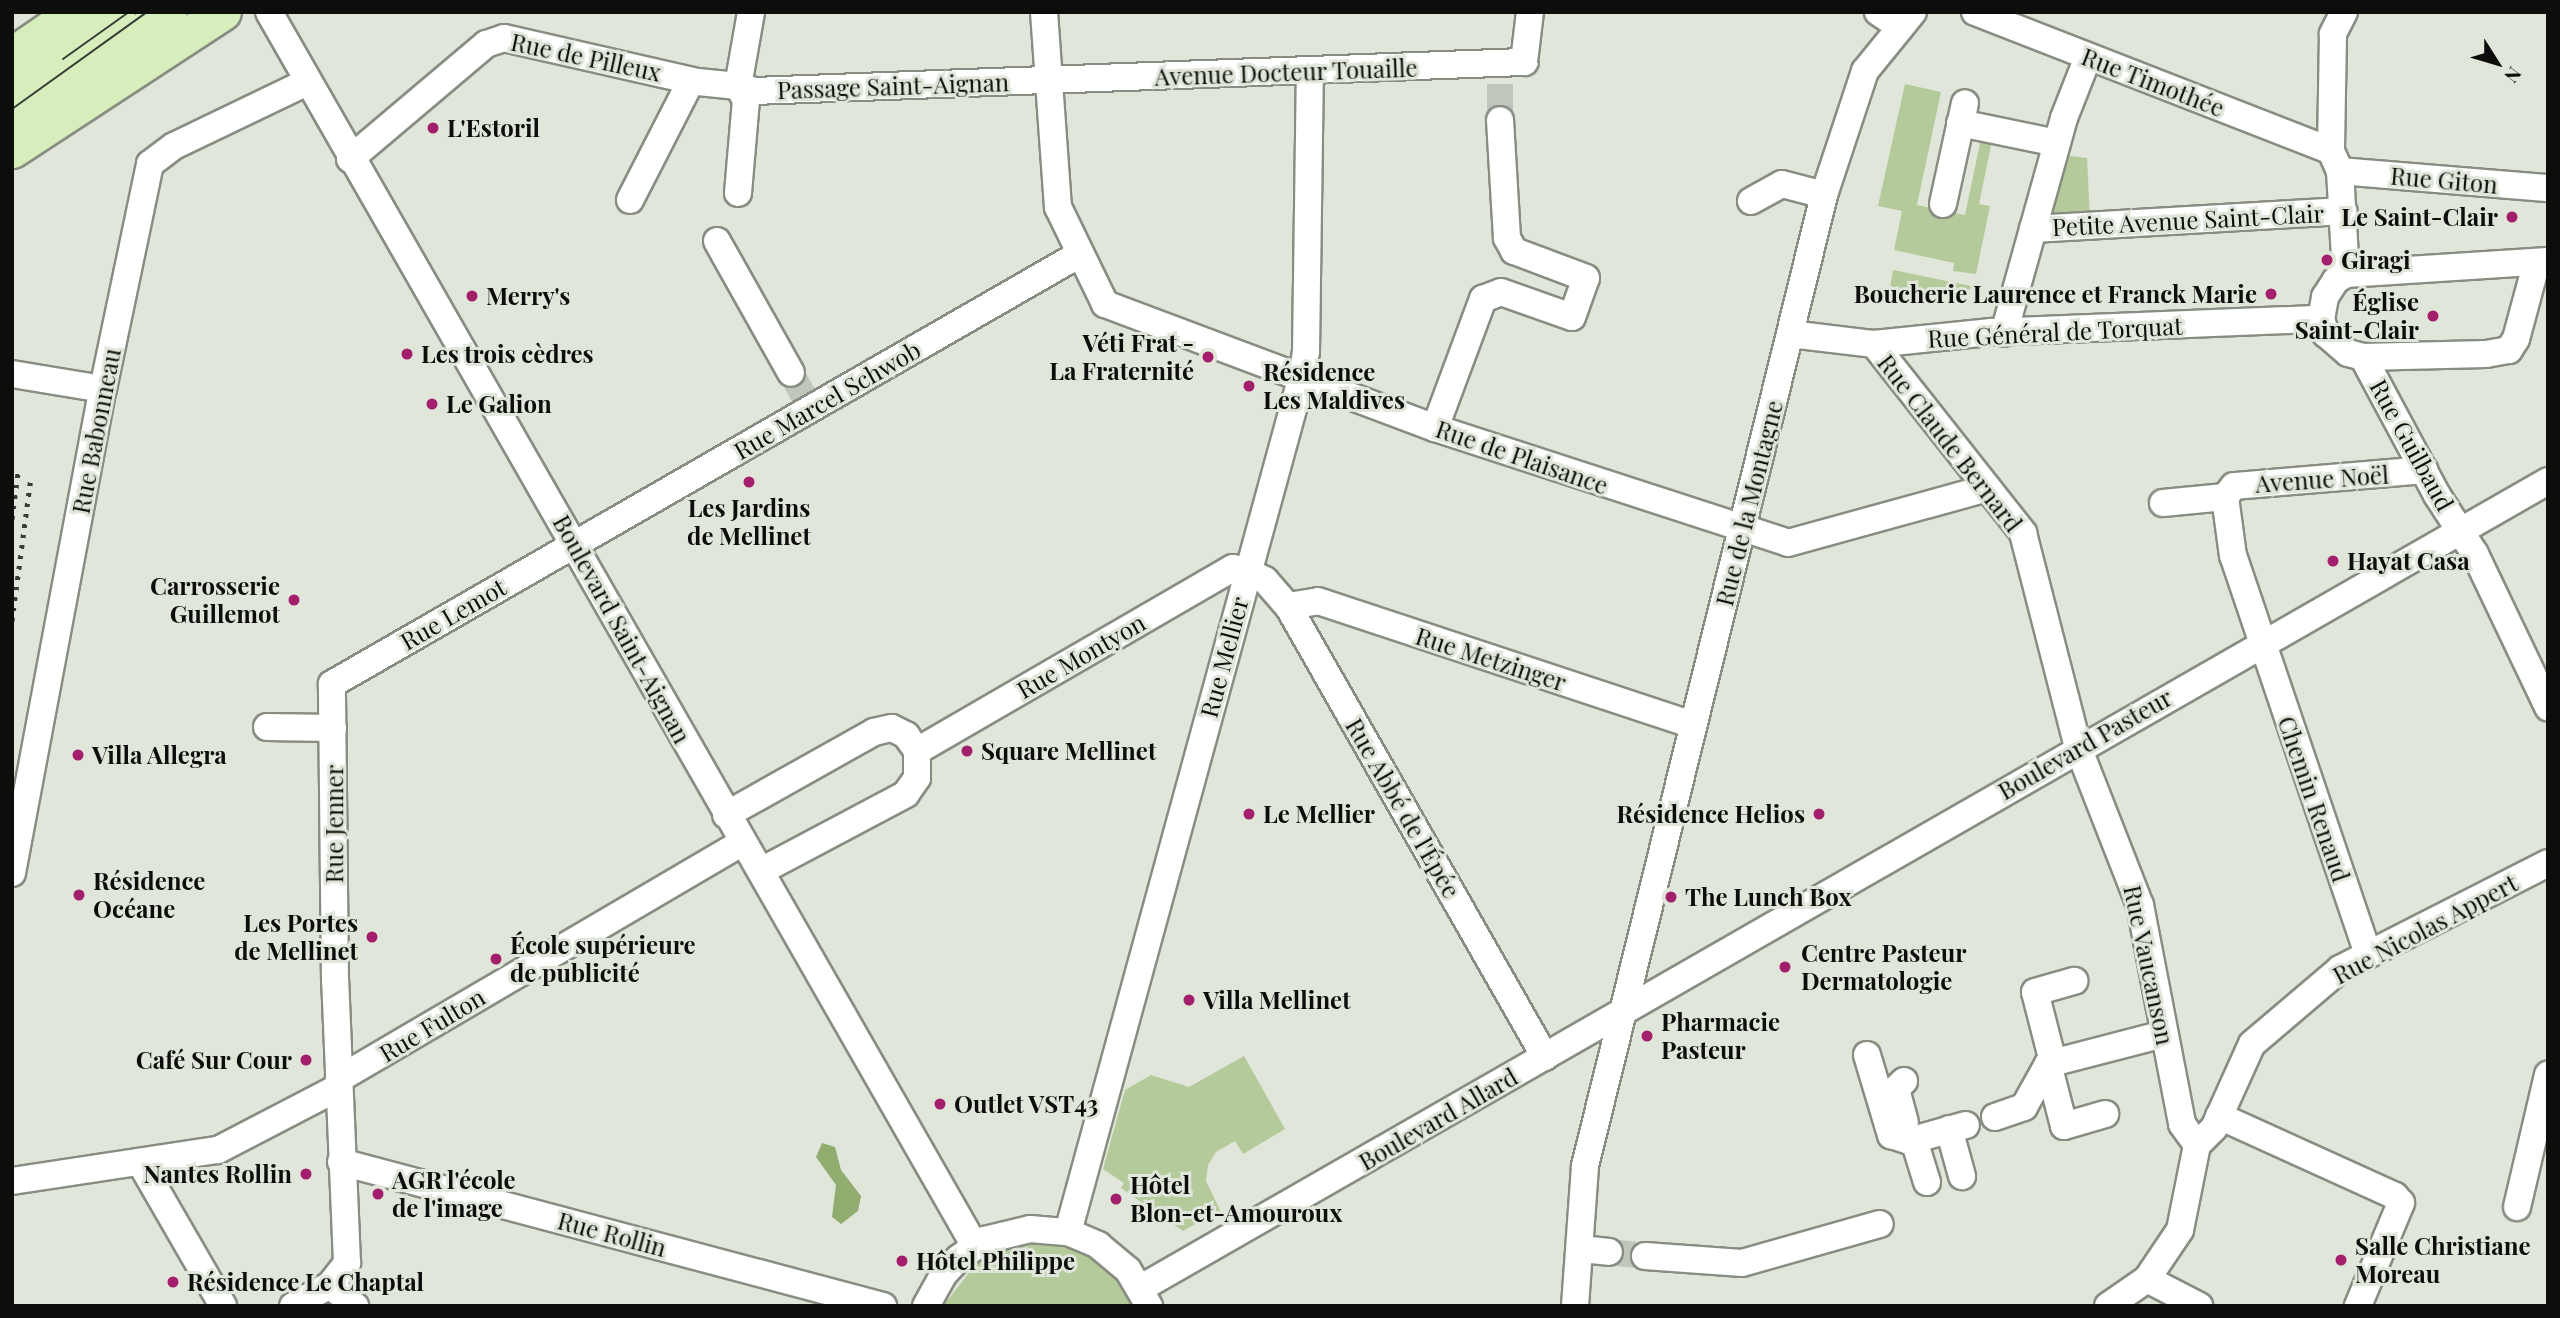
<!DOCTYPE html>
<meta charset="utf-8">
<style>
body{margin:0}
#map{position:relative;width:2560px;height:1318px;overflow:hidden;background:#e0e6da;font-family:"Playfair Display",serif}
div>[style]{position:absolute}
[style*='--x']{left:calc(var(--x)*1px);top:calc(var(--y)*1px);width:calc(var(--w)*1px);rotate:calc(var(--a)*1deg)}
.green>*{inset:0;background:#b4ca9a}
.water>*{inset:0;background:#90ac6e}
.minor-tunnel>*{height:26px;margin-top:-13px;transform-origin:0;background:repeating-linear-gradient(90deg,#c0c6bb 0 26px,transparent 0 39px)}
.roads{filter:drop-shadow(2px 0 #888d82) drop-shadow(-2px 0 #888d82) drop-shadow(0 2px #888d82) drop-shadow(0 -2px #888d82)}
.minor>*{height:26px;margin:-13px;padding:0 13px;transform-origin:13px;border-radius:13px;background:#fff}
.major>*{height:35px;margin:-17.5px;padding:0 17.5px;transform-origin:17.5px;border-radius:17.5px;background:#d7eebc}
.tram>*{height:2px;margin:-1px;padding:0 1px;transform-origin:1px;border-radius:1px;background:#3a3c37}
.rail>*{height:5px;margin-top:-2.5px;transform-origin:0;background:repeating-linear-gradient(90deg,#3a3c37 0 3.5px,transparent 0 10.5px)}
.dots>*{width:19px;height:19px;translate:-50% -50%;box-sizing:border-box;border:4px solid #e0e6da;border-radius:50%}
span{translate:-50% -50%;white-space:nowrap;text-align:center;line-height:1.15;-webkit-text-stroke:6px #e0e6da;paint-order:stroke}
.street-label{font-size:24px;color:#0d0e0b}
.poi-label{font-size:24px;color:#0d0e0b;font-weight:700}
.left{translate:0 -50%;text-align:left}
.right{translate:-100% -50%;text-align:right}
.frame{position:absolute;inset:0;border:14px solid #0d0e0b;pointer-events:none}
.north{position:absolute;left:2462px;top:28px;width:70px;height:70px;-webkit-text-stroke:5px #e0e6da;paint-order:stroke;rotate:127deg;font-size:19px;font-weight:700;line-height:28px;text-align:center;color:#0d0e0b}
.north::after{content:'';display:block;margin:auto;width:24px;height:32px;background:#0d0e0b;clip-path:polygon(50% 0,100% 100%,50% 72%,0 100%)}
</style>
<div id="map">
<div class="green">
<i style="clip-path:polygon(1905px 84px,1941px 92px,1917px 205px,1965px 215px,1982px 134px,1993px 136px,1979px 204px,1990px 206px,1976px 274px,1953px 271px,1954px 263px,1894px 250px,1902px 211px,1878px 206px)"></i>
<i style="clip-path:polygon(2061px 155px,2087px 158px,2090px 219px,2041px 223px)"></i>
<i style="clip-path:polygon(1893px 270px,1971px 286px,1976px 289px,1889px 293px)"></i>
<i style="clip-path:polygon(1244px 1056px,1285px 1129px,1243px 1154px,1235px 1141px,1216px 1152px,1208px 1165px,1206px 1181px,1220px 1210px,1183px 1231px,1121px 1188px,1124px 1183px,1103px 1169px,1125px 1090px,1151px 1075px,1189px 1087px)"></i>
<i style="clip-path:polygon(1035px 1242px,1073px 1248px,1095px 1259px,1115px 1275px,1136px 1306px,943px 1306px,976px 1264px,998px 1251px)"></i>
</div>
<div class="water">
<i style="clip-path:polygon(822px 1143px,835px 1147px,841px 1170px,861px 1196px,858px 1211px,841px 1224px,832px 1217px,836px 1185px,816px 1157px)"></i>
</div>
<div class="minor-tunnel">
<i style="--x:1500;--y:84;--w:36;--a:90"></i>
<i style="--x:791;--y:373;--w:29;--a:61"></i>
<i style="--x:1609;--y:1252;--w:36;--a:6"></i>
</div>
<div class="roads">
<div class="minor">
<i style="--x:269;--y:12;--w:1422;--a:60.23"></i>
<i style="--x:1044;--y:12;--w:196;--a:85.9"></i>
<i style="--x:1058;--y:207;--w:108;--a:64.1"></i>
<i style="--x:1105;--y:304;--w:353;--a:20.6"></i>
<i style="--x:1435;--y:428;--w:371;--a:18"></i>
<i style="--x:1788;--y:543;--w:207;--a:-15.4"></i>
<i style="--x:1878;--y:12;--w:27;--a:34"></i>
<i style="--x:1975;--y:12;--w:382;--a:21.3"></i>
<i style="--x:2344;--y:12;--w:25;--a:117"></i>
<i style="--x:2333;--y:34;--w:117;--a:91"></i>
<i style="--x:2331;--y:151;--w:22;--a:66"></i>
<i style="--x:2340;--y:171;--w:103;--a:86.7"></i>
<i style="--x:738;--y:86;--w:17;--a:17"></i>
<i style="--x:754;--y:91;--w:771;--a:-2.16"></i>
<i style="--x:1524;--y:62;--w:50;--a:-83.2"></i>
<i style="--x:738;--y:86;--w:75;--a:-80"></i>
<i style="--x:1960;--y:123;--w:99;--a:11.7"></i>
<i style="--x:350;--y:159;--w:178;--a:-40.2"></i>
<i style="--x:486;--y:44;--w:19;--a:-18"></i>
<i style="--x:504;--y:38;--w:199;--a:12.8"></i>
<i style="--x:698;--y:82;--w:40;--a:5.7"></i>
<i style="--x:2340;--y:171;--w:209;--a:4.7"></i>
<i style="--x:738;--y:193;--w:93;--a:-85.1"></i>
<i style="--x:746;--y:100;--w:16;--a:-120"></i>
<i style="--x:630;--y:200;--w:134;--a:-62.9"></i>
<i style="--x:1751;--y:201;--w:35;--a:-29"></i>
<i style="--x:1782;--y:184;--w:43;--a:14.7"></i>
<i style="--x:1943;--y:204;--w:103;--a:-77.7"></i>
<i style="--x:2033;--y:229;--w:311;--a:-3.3"></i>
<i style="--x:717;--y:241;--w:151;--a:60.7"></i>
<i style="--x:2346;--y:274;--w:12;--a:149"></i>
<i style="--x:2336;--y:280;--w:20;--a:123"></i>
<i style="--x:2325;--y:297;--w:22;--a:100"></i>
<i style="--x:2321;--y:319;--w:16;--a:72"></i>
<i style="--x:2326;--y:334;--w:29;--a:41"></i>
<i style="--x:2348;--y:353;--w:16;--a:15"></i>
<i style="--x:2363;--y:357;--w:123;--a:-1.4"></i>
<i style="--x:2486;--y:354;--w:23;--a:-10"></i>
<i style="--x:2509;--y:350;--w:13;--a:-58"></i>
<i style="--x:2516;--y:339;--w:77;--a:-74.9"></i>
<i style="--x:2346;--y:274;--w:202;--a:-3.7"></i>
<i style="--x:2004;--y:333;--w:223;--a:-74.4"></i>
<i style="--x:2064;--y:118;--w:66;--a:-68.5"></i>
<i style="--x:1790;--y:334;--w:85;--a:6.8"></i>
<i style="--x:1874;--y:344;--w:118;--a:-5.9"></i>
<i style="--x:1991;--y:332;--w:330;--a:-2.3"></i>
<i style="--x:1874;--y:344;--w:241;--a:51.7"></i>
<i style="--x:2023;--y:533;--w:221;--a:75.6"></i>
<i style="--x:2078;--y:747;--w:170;--a:68.6"></i>
<i style="--x:2140;--y:905;--w:223;--a:79.1"></i>
<i style="--x:2182;--y:1124;--w:26;--a:54"></i>
<i style="--x:2363;--y:357;--w:157;--a:61.8"></i>
<i style="--x:2437;--y:495;--w:70;--a:57.2"></i>
<i style="--x:2475;--y:554;--w:170;--a:64.5"></i>
<i style="--x:12;--y:374;--w:92;--a:9.4"></i>
<i style="--x:1435;--y:428;--w:138;--a:-69.6"></i>
<i style="--x:1483;--y:299;--w:19;--a:-21"></i>
<i style="--x:1501;--y:292;--w:75;--a:19.4"></i>
<i style="--x:1572;--y:317;--w:41;--a:-70.3"></i>
<i style="--x:1586;--y:278;--w:77;--a:-159.4"></i>
<i style="--x:1514;--y:251;--w:15;--a:-118"></i>
<i style="--x:1507;--y:238;--w:118;--a:-93.4"></i>
<i style="--x:2163;--y:503;--w:62;--a:-5.5"></i>
<i style="--x:1288;--y:606;--w:30;--a:-9"></i>
<i style="--x:1318;--y:601;--w:395;--a:18.3"></i>
<i style="--x:267;--y:727;--w:66;--a:0.9"></i>
<i style="--x:917;--y:751;--w:365;--a:-30.1"></i>
<i style="--x:1233;--y:568;--w:14;--a:12"></i>
<i style="--x:1247;--y:571;--w:20;--a:27"></i>
<i style="--x:1265;--y:580;--w:35;--a:49"></i>
<i style="--x:1288;--y:606;--w:519;--a:60.32"></i>
<i style="--x:726;--y:815;--w:170;--a:-29.3"></i>
<i style="--x:874;--y:732;--w:18;--a:-13"></i>
<i style="--x:892;--y:728;--w:16;--a:27"></i>
<i style="--x:906;--y:735;--w:19;--a:55"></i>
<i style="--x:917;--y:751;--w:27;--a:90"></i>
<i style="--x:917;--y:778;--w:19;--a:125"></i>
<i style="--x:906;--y:794;--w:164;--a:152"></i>
<i style="--x:12;--y:873;--w:492;--a:-79.4"></i>
<i style="--x:103;--y:389;--w:230;--a:-78.2"></i>
<i style="--x:150;--y:164;--w:30;--a:-37"></i>
<i style="--x:174;--y:146;--w:148;--a:-25.7"></i>
<i style="--x:2368;--y:954;--w:420;--a:-108.7"></i>
<i style="--x:2233;--y:556;--w:60;--a:-97.7"></i>
<i style="--x:2225;--y:497;--w:14;--a:-51"></i>
<i style="--x:2234;--y:486;--w:191;--a:-4.8"></i>
<i style="--x:1867;--y:1055;--w:84;--a:73.3"></i>
<i style="--x:1891;--y:1135;--w:19;--a:18"></i>
<i style="--x:1909;--y:1141;--w:59;--a:-15.7"></i>
<i style="--x:2053;--y:1062;--w:72;--a:-104.4"></i>
<i style="--x:2035;--y:992;--w:41;--a:-15.8"></i>
<i style="--x:2048;--y:1064;--w:64;--a:75.5"></i>
<i style="--x:2064;--y:1126;--w:43;--a:-16.3"></i>
<i style="--x:339;--y:1079;--w:468;--a:-30.4"></i>
<i style="--x:1904;--y:1081;--w:11;--a:135"></i>
<i style="--x:1896;--y:1089;--w:34;--a:75"></i>
<i style="--x:2219;--y:1116;--w:193;--a:24.4"></i>
<i style="--x:2395;--y:1196;--w:9;--a:49"></i>
<i style="--x:2401;--y:1203;--w:112;--a:112.7"></i>
<i style="--x:1995;--y:1117;--w:31;--a:-19"></i>
<i style="--x:2024;--y:1107;--w:49;--a:-60.8"></i>
<i style="--x:2048;--y:1064;--w:120;--a:-14.5"></i>
<i style="--x:1949;--y:1129;--w:49;--a:74.5"></i>
<i style="--x:1914;--y:1140;--w:44;--a:72.8"></i>
<i style="--x:140;--y:1162;--w:166;--a:60"></i>
<i style="--x:341;--y:1162;--w:561;--a:14.88"></i>
<i style="--x:12;--y:1181;--w:208;--a:-8.6"></i>
<i style="--x:218;--y:1150;--w:136;--a:-27.5"></i>
<i style="--x:2517;--y:1207;--w:136;--a:-76.8"></i>
<i style="--x:1068;--y:1232;--w:883;--a:-74.71"></i>
<i style="--x:1301;--y:380;--w:29;--a:-80"></i>
<i style="--x:1306;--y:351;--w:280;--a:-89.2"></i>
<i style="--x:1581;--y:1249;--w:28;--a:6"></i>
<i style="--x:1645;--y:1256;--w:97;--a:4.1"></i>
<i style="--x:1742;--y:1263;--w:143;--a:-15.8"></i>
<i style="--x:2147;--y:1279;--w:59;--a:27.4"></i>
<i style="--x:330;--y:1285;--w:33;--a:40"></i>
<i style="--x:1141;--y:1288;--w:1622;--a:-29.84"></i>
<i style="--x:293;--y:1306;--w:43;--a:-29.6"></i>
<i style="--x:330;--y:1285;--w:28;--a:-52"></i>
<i style="--x:347;--y:1263;--w:282;--a:-92.4"></i>
<i style="--x:335;--y:981;--w:297;--a:-90.6"></i>
<i style="--x:332;--y:684;--w:861;--a:-29.9"></i>
<i style="--x:926;--y:1306;--w:35;--a:-61"></i>
<i style="--x:943;--y:1275;--w:23;--a:-47"></i>
<i style="--x:959;--y:1258;--w:32;--a:-35"></i>
<i style="--x:985;--y:1240;--w:46;--a:-13.7"></i>
<i style="--x:1030;--y:1229;--w:38;--a:5"></i>
<i style="--x:1068;--y:1232;--w:33;--a:23"></i>
<i style="--x:1098;--y:1245;--w:39;--a:40"></i>
<i style="--x:1128;--y:1270;--w:42;--a:59.7"></i>
<i style="--x:1575;--y:1306;--w:140;--a:-85.9"></i>
<i style="--x:1585;--y:1166;--w:1000;--a:-76.17"></i>
<i style="--x:1824;--y:195;--w:131;--a:-71.7"></i>
<i style="--x:1865;--y:71;--w:76;--a:-50.9"></i>
<i style="--x:2108;--y:1306;--w:47;--a:-34.7"></i>
<i style="--x:2147;--y:1279;--w:59;--a:-56"></i>
<i style="--x:2180;--y:1230;--w:87;--a:-78.7"></i>
<i style="--x:2197;--y:1145;--w:24;--a:-45"></i>
<i style="--x:2214;--y:1128;--w:92;--a:-65.7"></i>
<i style="--x:2252;--y:1044;--w:116;--a:-40.4"></i>
<i style="--x:2340;--y:969;--w:233;--a:-27"></i>
</div>
<div class="major">
<i style="--x:12;--y:55;--w:75;--a:-34.7"></i>
<i style="--x:12;--y:85;--w:128;--a:-34.8"></i>
<i style="--x:12;--y:123;--w:192;--a:-35.3"></i>
<i style="--x:12;--y:150;--w:252;--a:-33.2"></i>
</div>
</div>
<div class="tram">
<i style="--x:63;--y:59;--w:81;--a:-35.5"></i>
<i style="--x:12;--y:109;--w:166;--a:-35.7"></i>
</div>
<div class="rail">
<i style="--x:12;--y:519;--w:46;--a:-82.6"></i>
<i style="--x:12;--y:621;--w:145;--a:-82.5"></i>
</div>
<div class="dots">
<i style="left:433px;top:128px;background:#a31e6b"></i>
<i style="left:2512px;top:217px;background:#a31e6b"></i>
<i style="left:2327px;top:260px;background:#a31e6b"></i>
<i style="left:2271px;top:294px;background:#a31e6b"></i>
<i style="left:472px;top:296px;background:#a31e6b"></i>
<i style="left:2433px;top:316px;background:#a31e6b"></i>
<i style="left:407px;top:354px;background:#a31e6b"></i>
<i style="left:1208px;top:357px;background:#a31e6b"></i>
<i style="left:1249px;top:386px;background:#a31e6b"></i>
<i style="left:432px;top:404px;background:#a31e6b"></i>
<i style="left:749px;top:482px;background:#a31e6b"></i>
<i style="left:2333px;top:561px;background:#a31e6b"></i>
<i style="left:294px;top:600px;background:#a31e6b"></i>
<i style="left:967px;top:751px;background:#a31e6b"></i>
<i style="left:78px;top:755px;background:#a31e6b"></i>
<i style="left:1249px;top:814px;background:#a31e6b"></i>
<i style="left:1819px;top:814px;background:#a31e6b"></i>
<i style="left:79px;top:895px;background:#a31e6b"></i>
<i style="left:1671px;top:897px;background:#a31e6b"></i>
<i style="left:372px;top:937px;background:#a31e6b"></i>
<i style="left:496px;top:959px;background:#a31e6b"></i>
<i style="left:1785px;top:967px;background:#a31e6b"></i>
<i style="left:1189px;top:1000px;background:#a31e6b"></i>
<i style="left:1647px;top:1036px;background:#a31e6b"></i>
<i style="left:306px;top:1060px;background:#a31e6b"></i>
<i style="left:940px;top:1104px;background:#a31e6b"></i>
<i style="left:306px;top:1174px;background:#a31e6b"></i>
<i style="left:378px;top:1194px;background:#a31e6b"></i>
<i style="left:1116px;top:1199px;background:#a31e6b"></i>
<i style="left:2341px;top:1260px;background:#a31e6b"></i>
<i style="left:902px;top:1261px;background:#a31e6b"></i>
<i style="left:173px;top:1282px;background:#a31e6b"></i>
</div>
<div class="street-label">
<span style="left:586px;top:57px;rotate:12deg">Rue de Pilleux</span>
<span style="left:1286px;top:72px;rotate:-2deg">Avenue Docteur Touaille</span>
<span style="left:2153px;top:82px;rotate:21deg">Rue Timothée</span>
<span style="left:893px;top:86px;rotate:-2deg">Passage Saint-Aignan</span>
<span style="left:2444px;top:180px;rotate:5deg">Rue Giton</span>
<span style="left:2188px;top:220px;rotate:-3deg">Petite Avenue Saint-Clair</span>
<span style="left:2055px;top:332px;rotate:-3deg">Rue Général de Torquat</span>
<span style="left:827px;top:400px;rotate:-30deg">Rue Marcel Schwob</span>
<span style="left:96px;top:431px;rotate:-79deg">Rue Babonneau</span>
<span style="left:1950px;top:443px;rotate:52deg">Rue Claude Bernard</span>
<span style="left:2412px;top:445px;rotate:61deg">Rue Guilbaud</span>
<span style="left:1522px;top:457px;rotate:19deg">Rue de Plaisance</span>
<span style="left:2322px;top:479px;rotate:-4deg">Avenue Noël</span>
<span style="left:1749px;top:503px;rotate:-76deg">Rue de la Montagne</span>
<span style="left:453px;top:614px;rotate:-30deg">Rue Lemot</span>
<span style="left:622px;top:629px;rotate:61deg">Boulevard Saint-Aignan</span>
<span style="left:1081px;top:656px;rotate:-30deg">Rue Montyon</span>
<span style="left:1224px;top:657px;rotate:-75deg">Rue Mellier</span>
<span style="left:1491px;top:659px;rotate:18deg">Rue Metzinger</span>
<span style="left:2085px;top:744px;rotate:-30deg">Boulevard Pasteur</span>
<span style="left:2314px;top:799px;rotate:71deg">Chemin Renaud</span>
<span style="left:1403px;top:808px;rotate:60deg">Rue Abbé de l'Épée</span>
<span style="left:334px;top:824px;rotate:-90deg">Rue Jenner</span>
<span style="left:2425px;top:929px;rotate:-28deg">Rue Nicolas Appert</span>
<span style="left:2149px;top:965px;rotate:78deg">Rue Vaucanson</span>
<span style="left:432px;top:1025px;rotate:-31deg">Rue Fulton</span>
<span style="left:1438px;top:1119px;rotate:-30deg">Boulevard Allard</span>
<span style="left:612px;top:1234px;rotate:15deg">Rue Rollin</span>
</div>
<div class="poi-label">
<span class="left" style="left:447px;top:128px">L'Estoril</span>
<span class="right" style="left:2498px;top:217px">Le Saint-Clair</span>
<span class="left" style="left:2341px;top:260px">Giragi</span>
<span class="right" style="left:2257px;top:294px">Boucherie Laurence et Franck Marie</span>
<span class="left" style="left:486px;top:296px">Merry's</span>
<span class="right" style="left:2419px;top:316px">Église<br>Saint-Clair</span>
<span class="right" style="left:1194px;top:357px">Véti Frat -<br>La Fraternité</span>
<span class="left" style="left:421px;top:354px">Les trois cèdres</span>
<span class="left" style="left:1263px;top:386px">Résidence<br>Les Maldives</span>
<span class="left" style="left:446px;top:404px">Le Galion</span>
<span style="left:749px;top:522px">Les Jardins<br>de Mellinet</span>
<span class="left" style="left:2347px;top:561px">Hayat Casa</span>
<span class="right" style="left:280px;top:600px">Carrosserie<br>Guillemot</span>
<span class="left" style="left:981px;top:751px">Square Mellinet</span>
<span class="left" style="left:92px;top:755px">Villa Allegra</span>
<span class="left" style="left:1263px;top:814px">Le Mellier</span>
<span class="right" style="left:1805px;top:814px">Résidence Helios</span>
<span class="left" style="left:93px;top:895px">Résidence<br>Océane</span>
<span class="left" style="left:1685px;top:897px">The Lunch Box</span>
<span class="right" style="left:358px;top:937px">Les Portes<br>de Mellinet</span>
<span class="left" style="left:510px;top:959px">École supérieure<br>de publicité</span>
<span class="left" style="left:1801px;top:967px">Centre Pasteur<br>Dermatologie</span>
<span class="left" style="left:1203px;top:1000px">Villa Mellinet</span>
<span class="left" style="left:1661px;top:1036px">Pharmacie<br>Pasteur</span>
<span class="right" style="left:292px;top:1060px">Café Sur Cour</span>
<span class="left" style="left:954px;top:1104px">Outlet VST43</span>
<span class="right" style="left:292px;top:1174px">Nantes Rollin</span>
<span class="left" style="left:392px;top:1194px">AGR l'école<br>de l'image</span>
<span class="left" style="left:1130px;top:1199px">Hôtel<br>Blon-et-Amouroux</span>
<span class="left" style="left:2355px;top:1260px">Salle Christiane<br>Moreau</span>
<span class="left" style="left:916px;top:1261px">Hôtel Philippe</span>
<span class="left" style="left:187px;top:1282px">Résidence Le Chaptal</span>
</div>
<div class="frame"></div>
<div class="north">N</div>
</div>
